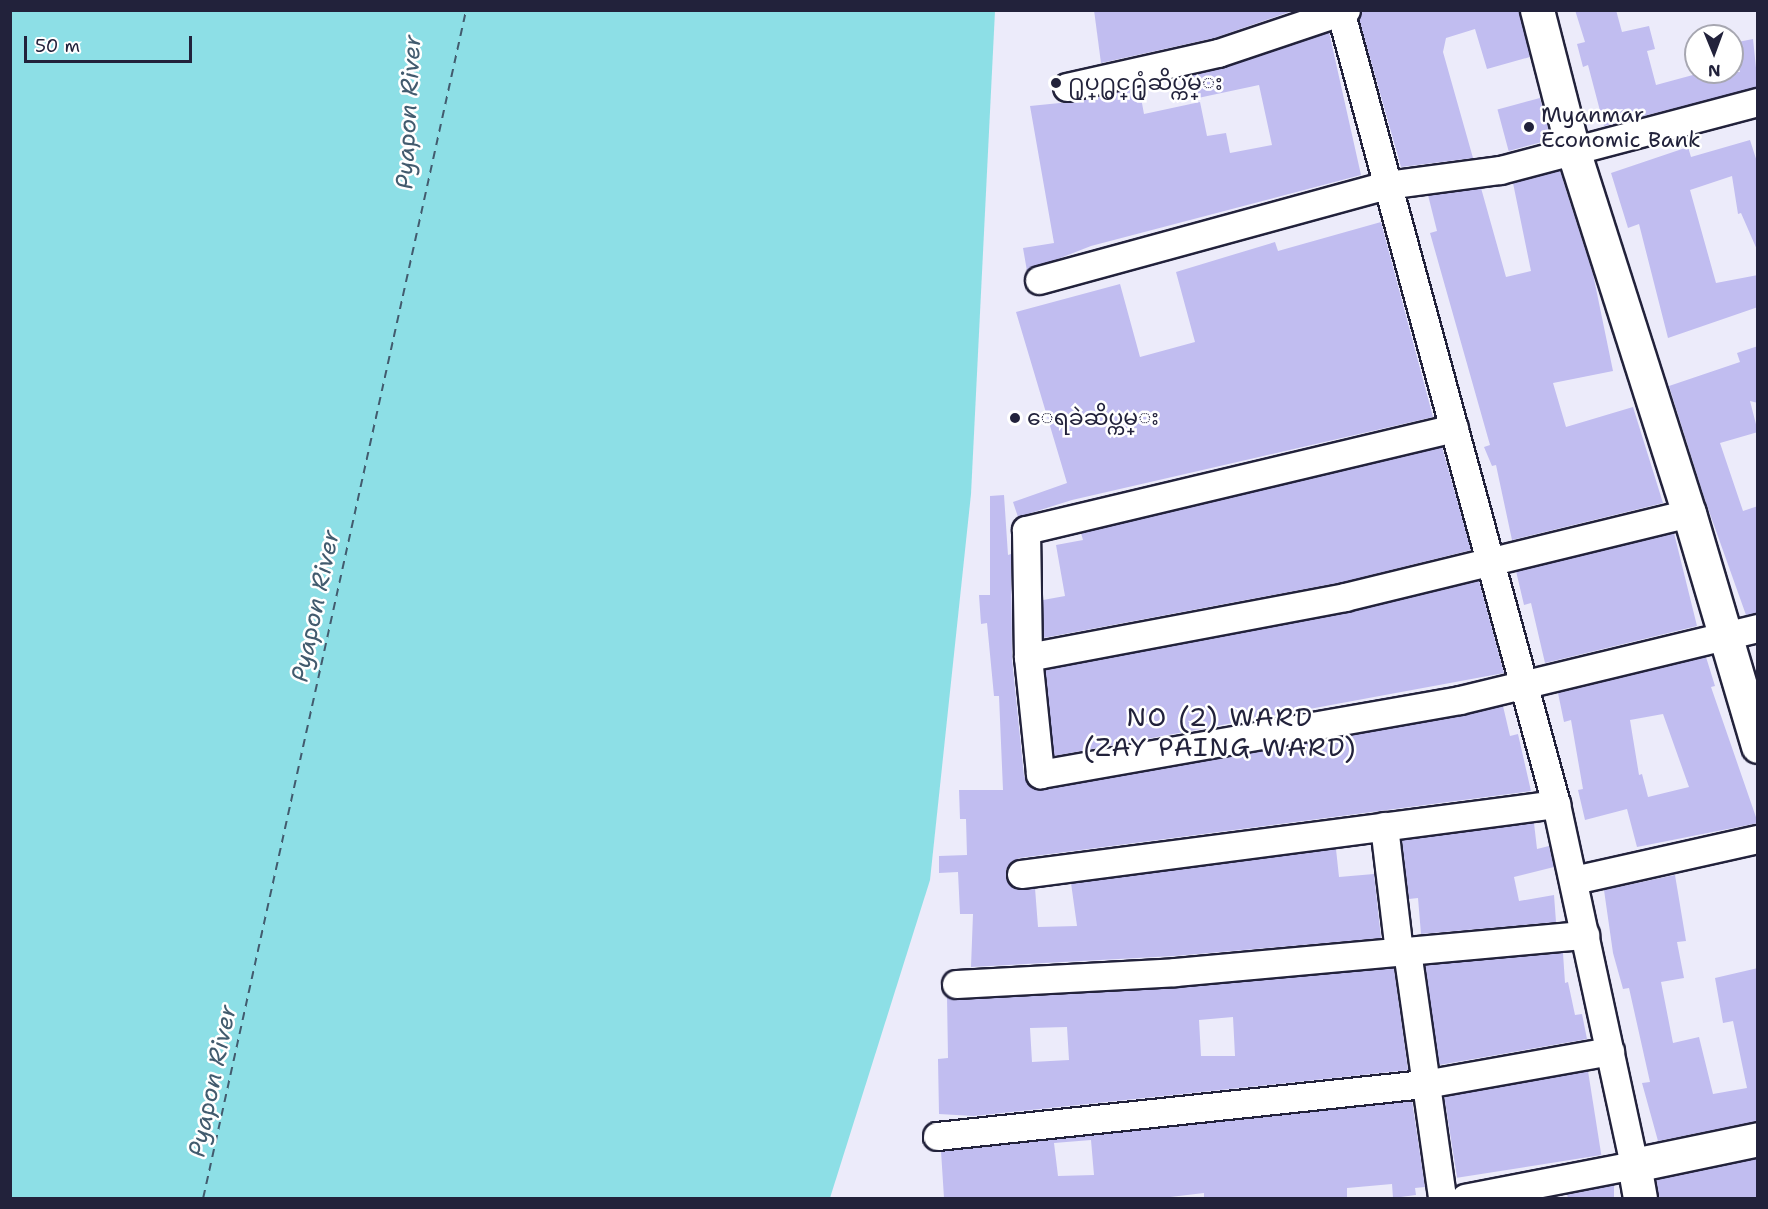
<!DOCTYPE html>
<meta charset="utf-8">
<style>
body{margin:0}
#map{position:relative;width:1768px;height:1209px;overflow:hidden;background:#ecebfa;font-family:"Shantell Sans","Noto Sans Myanmar",sans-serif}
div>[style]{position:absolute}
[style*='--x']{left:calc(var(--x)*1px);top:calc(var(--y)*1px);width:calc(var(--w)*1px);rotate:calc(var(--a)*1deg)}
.water>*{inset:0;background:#8ddfe6}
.ferry>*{height:1.5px;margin-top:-0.75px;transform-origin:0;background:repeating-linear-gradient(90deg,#425b6e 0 8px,transparent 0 14px)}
.building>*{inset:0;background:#c1bdf0;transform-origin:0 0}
.roads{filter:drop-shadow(2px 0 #22223b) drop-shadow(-2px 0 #22223b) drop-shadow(0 2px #22223b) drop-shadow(0 -2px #22223b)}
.minor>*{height:27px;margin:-13.5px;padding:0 13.5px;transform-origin:13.5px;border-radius:13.5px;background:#fff}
.major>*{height:33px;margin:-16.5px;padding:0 16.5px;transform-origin:16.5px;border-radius:16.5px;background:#fff}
.dots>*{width:16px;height:16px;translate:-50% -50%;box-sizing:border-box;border:3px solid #fff;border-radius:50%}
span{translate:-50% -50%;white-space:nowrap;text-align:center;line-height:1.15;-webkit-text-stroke:5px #fff;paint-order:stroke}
.poi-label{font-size:22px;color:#22223b}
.left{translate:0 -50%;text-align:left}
.water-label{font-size:24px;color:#425b6e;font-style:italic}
.quarter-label{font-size:26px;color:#22223b;letter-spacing:1.5px}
.frame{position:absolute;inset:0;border:12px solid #22223b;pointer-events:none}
.north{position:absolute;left:1684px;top:24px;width:60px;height:60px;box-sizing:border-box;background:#fff;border:2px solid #a7a7b1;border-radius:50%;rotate:179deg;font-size:16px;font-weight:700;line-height:24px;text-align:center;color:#22223b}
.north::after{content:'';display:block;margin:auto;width:21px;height:27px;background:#22223b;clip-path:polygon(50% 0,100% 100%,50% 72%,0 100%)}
.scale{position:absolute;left:24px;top:36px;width:168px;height:27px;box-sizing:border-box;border:3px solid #22223b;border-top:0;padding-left:8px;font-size:18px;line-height:21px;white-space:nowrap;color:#22223b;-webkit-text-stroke:4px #fff;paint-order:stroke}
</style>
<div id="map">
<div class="water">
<i style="clip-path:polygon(10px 11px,995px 11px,971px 494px,930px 880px,830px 1198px,11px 1198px)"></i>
</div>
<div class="ferry">
<i style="--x:203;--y:1198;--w:1217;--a:-77.52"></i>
</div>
<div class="building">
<i style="clip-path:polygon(1094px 10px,1295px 10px,1214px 38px,1101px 63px)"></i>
<i style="clip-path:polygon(1361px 10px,1519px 10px,1530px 57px,1487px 69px,1475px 29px,1446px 38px,1443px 52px,1473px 158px,1401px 167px,1359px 19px)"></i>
<i style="clip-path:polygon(1575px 10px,1616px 10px,1622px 32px,1649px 26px,1655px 49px,1647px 51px,1656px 85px,1704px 72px,1740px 72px,1733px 43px,1753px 39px,1758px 87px,1604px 126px,1588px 65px,1583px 67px,1577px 44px,1585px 42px)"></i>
<i style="clip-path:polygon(1329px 32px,1361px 175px,1091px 246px,1027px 271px,1023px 248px,1054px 243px,1030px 106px,1070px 102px,1139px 87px,1144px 114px,1200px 102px,1207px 136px,1226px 133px,1230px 153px,1272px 145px,1259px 85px,1198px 98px,1192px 75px)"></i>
<i style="left:1540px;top:98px;width:43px;height:44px;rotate:75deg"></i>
<i style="clip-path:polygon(1750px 140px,1758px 165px,1758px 252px,1741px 213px,1738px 214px,1732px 176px,1690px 190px,1716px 283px,1758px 275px,1758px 307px,1668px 338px,1639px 224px,1628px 228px,1611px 173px,1688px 147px,1691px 157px)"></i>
<i style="clip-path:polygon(1560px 171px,1593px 274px,1613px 371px,1553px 383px,1566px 427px,1633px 407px,1663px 503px,1512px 540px,1496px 465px,1492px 466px,1484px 447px,1490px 445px,1430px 233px,1437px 231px,1428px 195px,1481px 188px,1506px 277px,1531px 271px,1513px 183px)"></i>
<i style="clip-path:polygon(1381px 222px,1433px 417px,1072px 500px,1018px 517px,1013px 502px,1067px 483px,1016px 312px,1120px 284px,1140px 357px,1195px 342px,1176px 272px,1275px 242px,1278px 251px)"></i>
<i style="clip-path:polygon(1758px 346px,1758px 403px,1750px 401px,1758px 432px,1720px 443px,1743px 511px,1758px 506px,1758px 613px,1746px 615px,1705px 500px,1669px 386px,1740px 362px,1737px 353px)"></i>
<i style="clip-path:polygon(1442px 447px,1471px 550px,1342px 582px,1043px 638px,1043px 600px,1065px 596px,1056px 545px,1083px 540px,1081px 533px)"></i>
<i style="clip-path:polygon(1004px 495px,1008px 555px,1011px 554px,1012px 659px,1024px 776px,1034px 788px,1503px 706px,1510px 736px,1518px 734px,1531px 791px,1019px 858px,1006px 869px,1006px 877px,1014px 888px,1035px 888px,1038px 927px,1077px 926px,1071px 883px,1336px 849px,1339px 877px,1374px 874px,1381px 938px,1174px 956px,971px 967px,973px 914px,960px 914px,958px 872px,939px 873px,939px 856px,967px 855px,966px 819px,960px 819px,959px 790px,1003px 790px,999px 696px,994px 696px,987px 623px,981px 624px,979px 595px,990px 595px,990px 496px)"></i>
<i style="clip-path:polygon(1674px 533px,1697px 626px,1545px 663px,1531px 603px,1524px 605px,1516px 571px)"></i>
<i style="clip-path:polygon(1479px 581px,1504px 673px,1054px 756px,1045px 670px,1348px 612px)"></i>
<i style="clip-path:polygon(evenodd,1706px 657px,1715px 686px,1711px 687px,1758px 823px,1637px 847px,1627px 809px,1585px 820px,1578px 790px,1583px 789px,1571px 720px,1564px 722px,1558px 693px,1706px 657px,1663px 714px,1689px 787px,1648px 797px,1642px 774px,1639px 775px,1630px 720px,1663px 714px)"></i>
<i style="clip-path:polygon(1534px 823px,1537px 849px,1549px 846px,1554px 867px,1514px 877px,1519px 901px,1554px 895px,1556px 922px,1421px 934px,1418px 898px,1409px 899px,1402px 840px)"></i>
<i style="clip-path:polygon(1675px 875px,1686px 941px,1677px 942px,1684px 978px,1661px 982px,1673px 1043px,1699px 1037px,1713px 1094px,1747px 1088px,1733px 1021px,1723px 1023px,1715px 978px,1758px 968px,1758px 1121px,1658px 1141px,1642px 1083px,1650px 1082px,1629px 988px,1623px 989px,1613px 953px,1604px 890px)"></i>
<i style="clip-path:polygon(1563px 953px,1565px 983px,1568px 982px,1575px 1015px,1582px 1014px,1587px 1039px,1439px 1065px,1425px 965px)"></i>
<i style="clip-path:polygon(evenodd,1394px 968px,1408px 1070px,974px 1116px,939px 1114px,938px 1059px,948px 1058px,947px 996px,957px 1000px,1176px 988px,1394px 968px,1233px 1017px,1235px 1056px,1201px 1056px,1199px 1020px,1233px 1017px,1394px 968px,1067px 1027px,1069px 1060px,1032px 1062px,1030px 1028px,1067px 1027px)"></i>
<i style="left:1588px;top:1071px;width:85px;height:146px;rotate:81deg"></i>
<i style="clip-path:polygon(evenodd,1412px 1101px,1425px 1187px,1415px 1188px,1416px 1195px,1393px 1198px,1392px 1184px,1347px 1188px,1347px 1198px,1204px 1198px,1204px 1193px,1162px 1198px,944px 1198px,941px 1151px,1412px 1101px,1091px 1140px,1094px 1175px,1058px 1176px,1054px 1143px,1091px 1140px)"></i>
<i style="clip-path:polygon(1758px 1158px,1758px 1198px,1658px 1198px,1656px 1180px)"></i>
<i style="clip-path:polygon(1614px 1185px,1614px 1198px,1568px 1198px,1567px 1194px)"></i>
</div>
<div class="roads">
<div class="minor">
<i style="--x:1340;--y:10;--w:823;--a:74.78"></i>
<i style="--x:1556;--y:804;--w:369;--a:77.8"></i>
<i style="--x:1634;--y:1165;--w:172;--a:169"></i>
<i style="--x:1067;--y:87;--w:155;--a:-12.7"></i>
<i style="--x:1218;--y:53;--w:135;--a:-18.6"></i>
<i style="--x:1039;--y:280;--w:360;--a:-15.3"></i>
<i style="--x:1386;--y:185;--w:115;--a:-7.5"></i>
<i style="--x:1500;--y:170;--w:267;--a:-14.8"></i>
<i style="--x:1454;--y:428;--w:440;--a:166.6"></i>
<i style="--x:1026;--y:530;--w:127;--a:89.1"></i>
<i style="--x:1028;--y:657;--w:118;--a:84.1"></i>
<i style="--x:1040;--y:774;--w:426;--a:-10"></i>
<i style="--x:1460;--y:700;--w:307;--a:-13.6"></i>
<i style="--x:1028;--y:657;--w:323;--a:-10.7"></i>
<i style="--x:1345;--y:597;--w:354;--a:-13.7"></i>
<i style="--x:1384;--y:826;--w:127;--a:83.2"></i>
<i style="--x:1021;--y:874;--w:540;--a:-7.45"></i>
<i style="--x:1574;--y:880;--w:189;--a:-12.6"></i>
<i style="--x:1407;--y:951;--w:249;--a:81.9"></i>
<i style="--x:956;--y:984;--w:219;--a:-3.1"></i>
<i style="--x:1175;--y:972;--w:412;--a:-5.2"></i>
<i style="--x:937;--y:1136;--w:491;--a:-6.1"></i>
<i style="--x:1425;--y:1084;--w:188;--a:-10.1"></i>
</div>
<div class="major">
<i style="--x:1537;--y:10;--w:145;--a:75.6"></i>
<i style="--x:1573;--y:150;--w:381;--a:72.3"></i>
<i style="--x:1689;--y:513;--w:243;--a:73.5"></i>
<i style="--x:1640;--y:1198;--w:34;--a:-100"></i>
<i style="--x:1634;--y:1165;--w:127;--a:-11.8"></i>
</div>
</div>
<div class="dots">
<i style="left:1056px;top:83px;background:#22223b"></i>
<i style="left:1529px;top:127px;background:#22223b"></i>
<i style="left:1015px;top:418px;background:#22223b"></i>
</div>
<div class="poi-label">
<span class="left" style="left:1068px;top:83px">႐ုပ္႐ွင္႐ုံဆိပ္ကမ္း</span>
<span class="left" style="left:1541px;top:127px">Myanmar<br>Economic Bank</span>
<span class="left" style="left:1027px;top:418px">ေရခဲဆိပ္ကမ္း</span>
</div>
<div class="water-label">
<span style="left:409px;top:112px;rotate:-87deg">Pyapon River</span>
<span style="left:316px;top:606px;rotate:-78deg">Pyapon River</span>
<span style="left:213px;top:1081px;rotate:-78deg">Pyapon River</span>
</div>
<div class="quarter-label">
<span style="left:1220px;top:732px">NO (2) WARD<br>(ZAY PAING WARD)</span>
</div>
<div class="frame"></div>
<div class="north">N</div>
<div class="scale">50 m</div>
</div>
